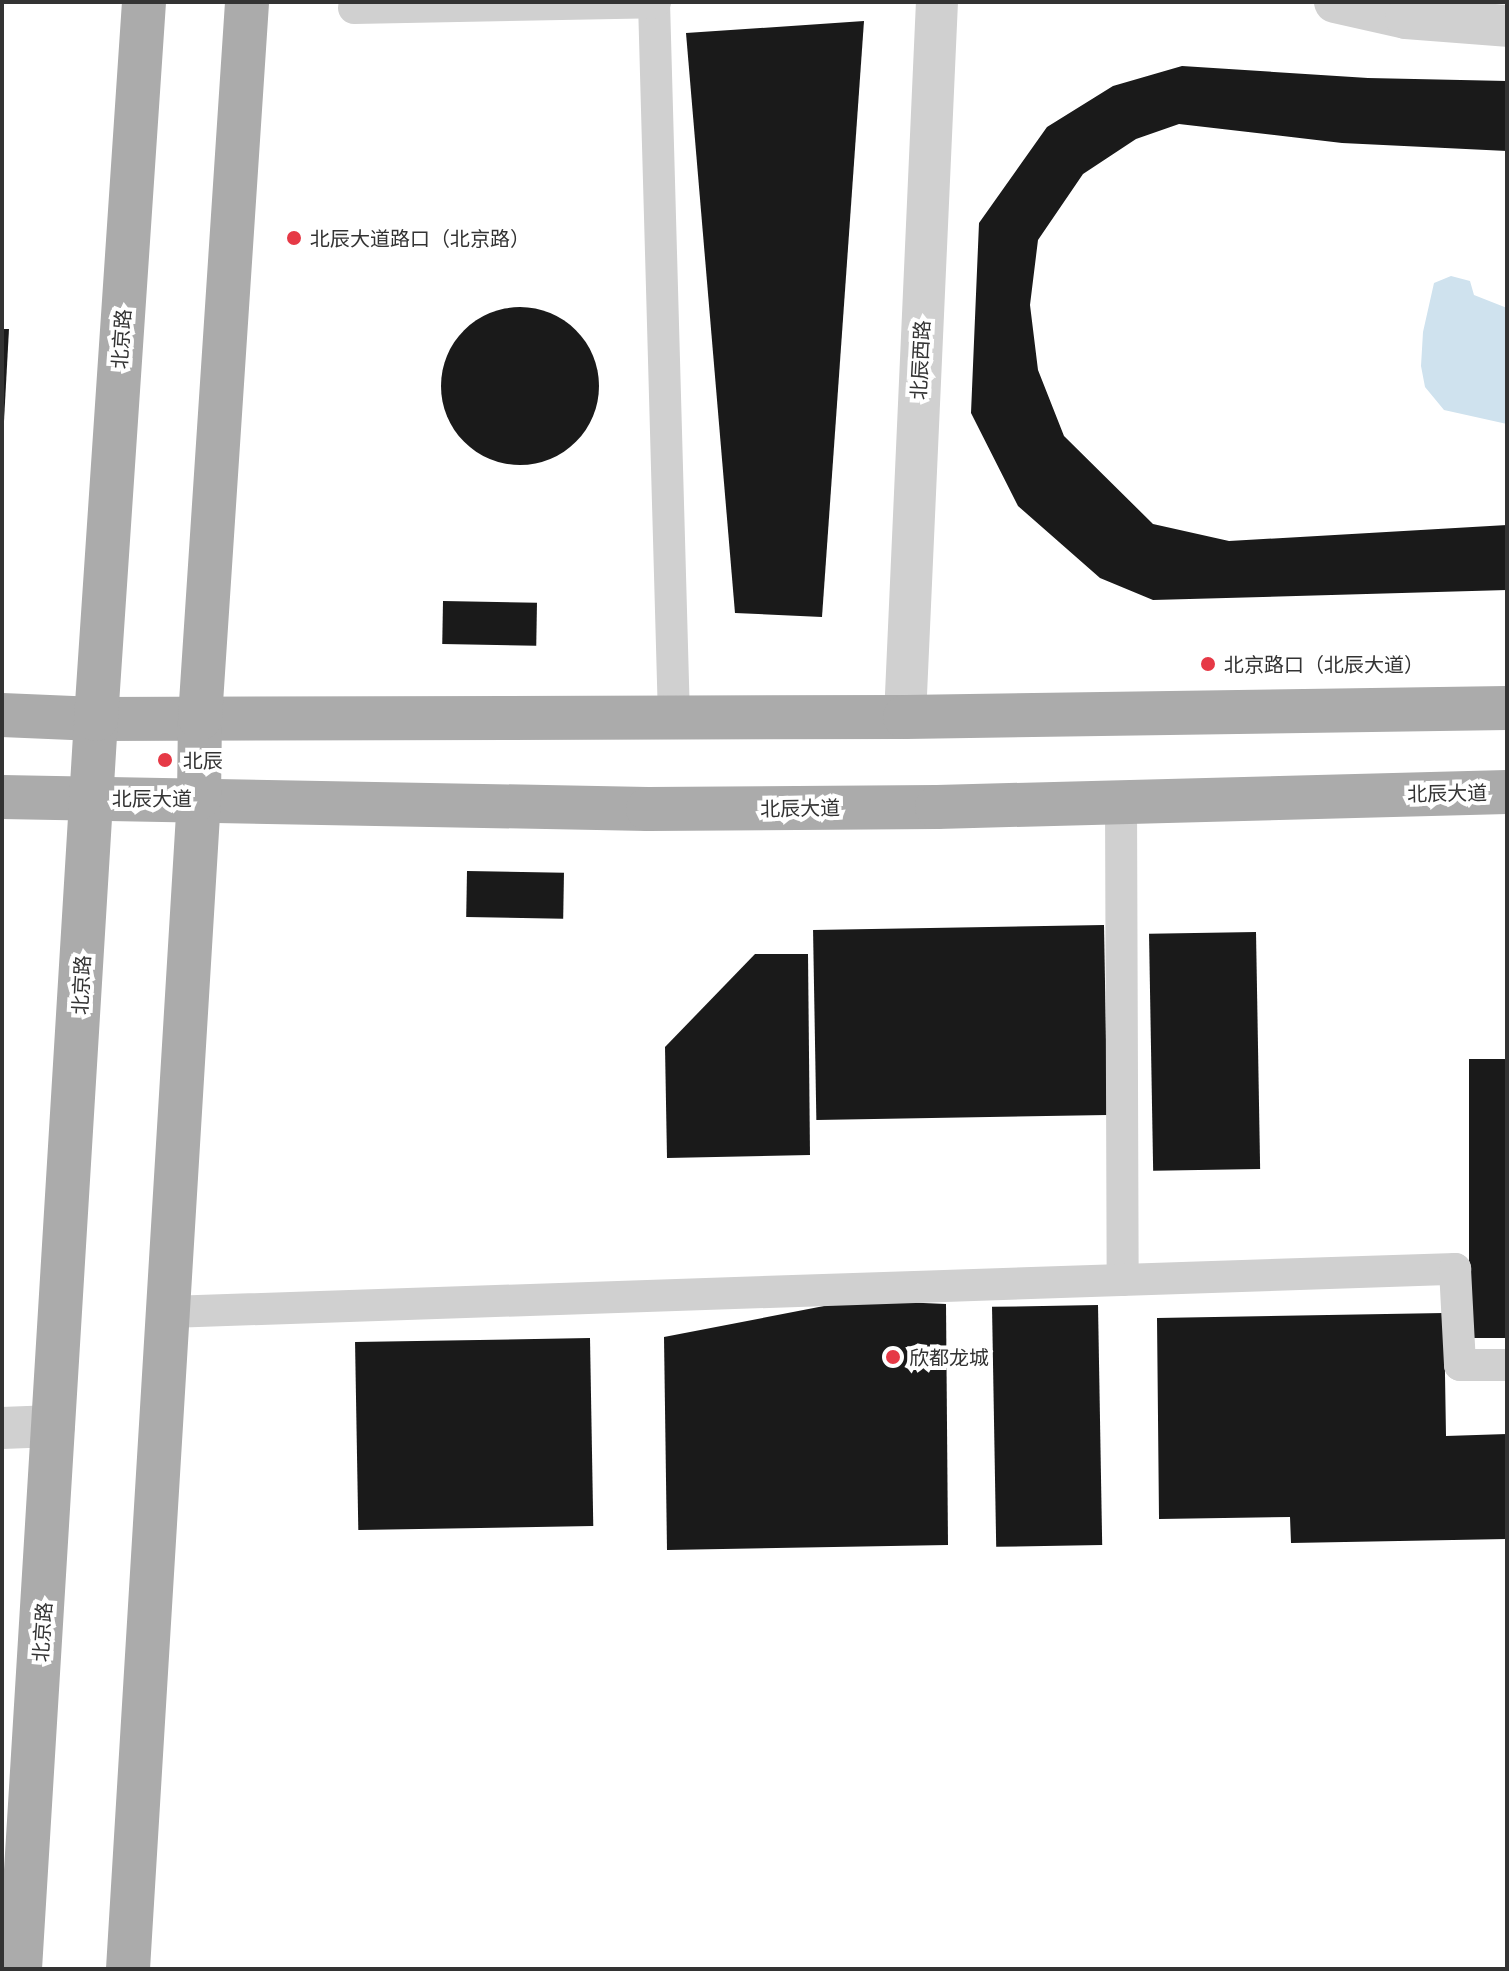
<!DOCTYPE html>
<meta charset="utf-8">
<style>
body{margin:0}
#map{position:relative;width:1509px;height:1971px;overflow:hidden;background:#fff;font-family:Ubuntu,"Noto Sans SC",sans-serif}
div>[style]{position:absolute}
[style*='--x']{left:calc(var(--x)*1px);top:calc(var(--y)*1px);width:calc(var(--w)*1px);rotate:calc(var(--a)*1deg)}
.water>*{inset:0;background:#cfe2ee}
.building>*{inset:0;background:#1a1a1a;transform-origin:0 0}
.round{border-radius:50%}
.pedestrian>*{height:32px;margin:-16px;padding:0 16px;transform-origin:16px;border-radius:16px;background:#d0d0d0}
.minor>*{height:42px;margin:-21px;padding:0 21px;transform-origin:21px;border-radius:21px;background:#d0d0d0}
.primary>*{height:44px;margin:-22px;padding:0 22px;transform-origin:22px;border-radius:22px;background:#ababab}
.dots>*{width:22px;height:22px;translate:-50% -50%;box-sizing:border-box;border:4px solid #fff;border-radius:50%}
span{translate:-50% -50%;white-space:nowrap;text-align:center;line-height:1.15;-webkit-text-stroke:8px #fff;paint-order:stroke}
.poi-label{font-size:20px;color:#333}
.left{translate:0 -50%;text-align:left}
.street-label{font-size:20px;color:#333}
.frame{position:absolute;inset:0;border:4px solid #333;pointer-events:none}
</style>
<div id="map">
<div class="water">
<i style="clip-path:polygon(1451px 276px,1470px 281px,1474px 295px,1507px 308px,1507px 424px,1444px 410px,1425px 387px,1421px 366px,1423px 332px,1434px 283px)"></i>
</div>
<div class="building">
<i style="clip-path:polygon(864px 21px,822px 617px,735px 613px,686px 33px)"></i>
<i style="clip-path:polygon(1182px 66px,1368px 78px,1507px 81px,1507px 151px,1342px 143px,1179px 124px,1136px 139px,1083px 174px,1038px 240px,1030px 305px,1038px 370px,1064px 436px,1153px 524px,1229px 541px,1507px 525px,1507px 590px,1153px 600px,1100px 578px,1018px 506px,971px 413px,979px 223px,1047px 127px,1113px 86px)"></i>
<i class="round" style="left:441px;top:307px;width:158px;height:158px"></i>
<i style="clip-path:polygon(2px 329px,9px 329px,4px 421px,2px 421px)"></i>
<i style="left:443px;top:601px;width:94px;height:43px;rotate:1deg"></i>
<i style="left:467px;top:871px;width:97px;height:46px;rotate:1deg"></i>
<i style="left:1104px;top:925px;width:190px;height:291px;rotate:89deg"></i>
<i style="left:1256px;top:932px;width:237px;height:107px;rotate:89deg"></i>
<i style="clip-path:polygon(755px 954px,808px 954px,810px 1155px,667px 1158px,665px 1047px)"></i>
<i style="left:1507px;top:1059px;width:279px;height:38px;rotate:90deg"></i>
<i style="clip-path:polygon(855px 1300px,946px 1304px,948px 1545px,667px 1550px,664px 1337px)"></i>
<i style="left:1098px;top:1305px;width:240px;height:106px;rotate:89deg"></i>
<i style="clip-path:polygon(1444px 1313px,1446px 1436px,1507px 1434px,1507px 1539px,1291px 1543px,1290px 1517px,1159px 1519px,1157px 1318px)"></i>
<i style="left:590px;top:1338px;width:188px;height:235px;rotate:89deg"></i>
</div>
<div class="pedestrian">
<i style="--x:654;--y:2;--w:714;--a:88.4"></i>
<i style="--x:354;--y:8;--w:301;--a:-1.1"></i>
<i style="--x:1121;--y:800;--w:480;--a:89.8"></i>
<i style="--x:169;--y:1312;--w:1287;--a:-1.92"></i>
<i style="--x:1455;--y:1269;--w:96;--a:87"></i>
<i style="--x:1460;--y:1365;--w:47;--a:0"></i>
</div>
<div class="minor">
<i style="--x:1335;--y:2;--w:73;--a:12.7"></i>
<i style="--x:1406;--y:18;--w:101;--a:4.5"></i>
<i style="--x:905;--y:717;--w:716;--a:-87.44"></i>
<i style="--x:2;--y:1428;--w:52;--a:-2.2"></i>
</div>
<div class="primary">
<i style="--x:2;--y:715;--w:94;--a:2.4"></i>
<i style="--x:96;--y:719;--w:809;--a:-0.14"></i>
<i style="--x:905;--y:717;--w:602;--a:-0.86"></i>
<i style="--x:2;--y:797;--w:646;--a:1.06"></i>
<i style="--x:648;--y:809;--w:289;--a:-0.4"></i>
<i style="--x:937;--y:807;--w:570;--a:-1.51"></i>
<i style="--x:20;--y:1969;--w:1252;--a:-86.52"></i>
<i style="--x:96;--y:719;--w:719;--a:-86.17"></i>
<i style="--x:128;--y:1969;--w:1173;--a:-86.53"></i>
<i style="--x:199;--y:798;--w:80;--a:-89.3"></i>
<i style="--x:200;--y:718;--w:718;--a:-86.24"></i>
</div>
<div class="dots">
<i style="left:294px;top:238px;background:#e63946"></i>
<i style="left:1208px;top:664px;background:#e63946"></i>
<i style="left:165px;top:760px;background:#e63946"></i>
<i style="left:893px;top:1357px;background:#e63946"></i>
</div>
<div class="poi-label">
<span class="left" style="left:310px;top:238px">北辰大道路口（北京路）</span>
<span class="left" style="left:1224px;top:664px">北京路口（北辰大道）</span>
<span class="left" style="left:183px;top:760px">北辰</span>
<span class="left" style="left:909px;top:1357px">欣都龙城</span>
</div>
<div class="street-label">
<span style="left:121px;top:339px;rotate:-86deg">北京路</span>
<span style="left:920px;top:360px;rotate:-87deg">北辰西路</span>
<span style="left:1447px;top:793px;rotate:-1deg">北辰大道</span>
<span style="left:152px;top:798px">北辰大道</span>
<span style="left:800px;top:808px;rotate:-1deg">北辰大道</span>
<span style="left:81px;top:985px;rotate:-87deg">北京路</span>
<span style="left:42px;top:1632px;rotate:-86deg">北京路</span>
</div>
<div class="frame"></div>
</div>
